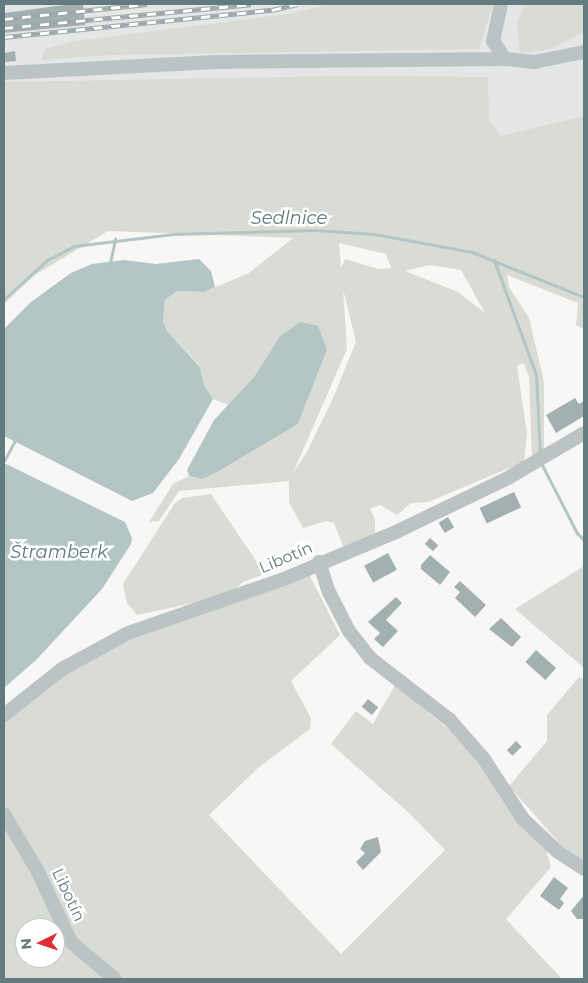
<!DOCTYPE html>
<meta charset="utf-8">
<style>
body{margin:0}
#map{position:relative;width:588px;height:983px;overflow:hidden;background:#f7f7f5;font-family:Montserrat,sans-serif}
div>[style]{position:absolute}
[style*='--x']{left:calc(var(--x)*1px);top:calc(var(--y)*1px);width:calc(var(--w)*1px);rotate:calc(var(--a)*1deg)}
.built>*{inset:0;background:#e5e7e6;transform-origin:0 0}
.green>*{inset:0;background:#d9dcd4}
.water>*{inset:0;background:#b3c5c5}
.stream>*{height:3px;margin:-1.5px;padding:0 1.5px;transform-origin:1.5px;border-radius:1.5px;background:#b3c5c5}
.building>*{inset:0;background:#a3b0b2;transform-origin:0 0}
.minor>*{height:14px;margin:-7px;padding:0 7px;transform-origin:7px;border-radius:7px;background:#bcc3c5}
.rail>*{height:5px;margin-top:-2.5px;transform-origin:0;background:repeating-linear-gradient(90deg,#fff 0 9px,#9ea8ab 0 18px);box-sizing:border-box;border-block:1px solid #9ea8ab}
span{translate:-50% -50%;white-space:nowrap;text-align:center;line-height:1.15;-webkit-text-stroke:5px #fff;paint-order:stroke}
.street-label{font-size:16px;color:#637a7f}
.water-label{font-size:18px;color:#5e797a;font-style:italic}
.frame{position:absolute;inset:0;border:5px solid #637a7f;pointer-events:none}
.north{position:absolute;left:15px;top:918px;width:50px;height:50px;box-sizing:border-box;background:#fff;border:1px solid #c1cacc;border-radius:50%;rotate:266deg;font-size:14px;font-weight:700;line-height:20px;text-align:center;color:#637a7f}
.north::after{content:'';display:block;margin:auto;width:18px;height:22px;background:#df2d31;clip-path:polygon(50% 0,100% 100%,50% 72%,0 100%)}
</style>
<div id="map">
<div class="built">
<i style="left:4px;top:4px;width:580px;height:156px"></i>
</div>
<div class="green">
<i style="clip-path:polygon(331px 4px,493px 4px,479px 49px,114px 55px,42px 60px,45px 49px,75px 41px,288px 14px)"></i>
<i style="clip-path:polygon(525px 4px,584px 4px,584px 32px,550px 49px,520px 53px,517px 22px)"></i>
<i style="clip-path:polygon(evenodd,346px 76px,488px 77px,489px 120px,501px 136px,584px 116px,584px 329px,576px 325px,578px 303px,507px 275px,509px 287px,529px 318px,544px 382px,544px 454px,532px 461px,529px 376px,523px 363px,517px 366px,527px 433px,524px 462px,428px 502px,411px 503px,397px 515px,380px 505px,370px 509px,375px 519px,375px 535px,344px 548px,334px 523px,327px 521px,303px 528px,289px 502px,289px 481px,179px 491px,159px 521px,149px 522px,173px 484px,189px 476px,196px 478px,219px 471px,298px 424px,327px 350px,300px 322px,280px 336px,254px 377px,228px 405px,213px 399px,204px 385px,200px 366px,167px 331px,163px 321px,165px 300px,177px 291px,204px 292px,249px 273px,293px 238px,108px 231px,35px 275px,4px 304px,4px 82px,346px 76px,339px 243px,386px 254px,391px 268px,378px 269px,345px 259px,341px 268px,339px 243px,346px 76px,430px 265px,461px 270px,485px 313px,458px 292px,405px 271px,430px 265px,346px 76px,343px 289px,356px 342px,333px 398px,307px 452px,293px 473px,347px 349px,343px 289px)"></i>
<i style="clip-path:polygon(211px 494px,265px 574px,243px 582px,227px 596px,137px 615px,127px 603px,123px 584px,175px 503px,182px 498px)"></i>
<i style="clip-path:polygon(584px 566px,584px 668px,515px 609px)"></i>
<i style="clip-path:polygon(evenodd,309px 574px,340px 635px,291px 681px,311px 718px,310px 729px,258px 768px,209px 815px,341px 954px,445px 850px,410px 814px,331px 744px,356px 711px,373px 724px,395px 685px,459px 738px,490px 777px,505px 805px,546px 849px,551px 867px,506px 919px,562px 979px,4px 979px,4px 829px,14px 823px,4px 804px,4px 721px,48px 684px,114px 645px,309px 574px,25px 928px,55px 928px,55px 958px,25px 958px,25px 928px)"></i>
<i style="clip-path:polygon(579px 677px,584px 679px,584px 861px,562px 846px,509px 786px,547px 741px,547px 715px)"></i>
</div>
<div class="water">
<i style="clip-path:polygon(199px 259px,211px 271px,215px 287px,204px 292px,177px 291px,165px 300px,163px 321px,167px 331px,200px 367px,204px 385px,213px 399px,179px 459px,153px 493px,132px 501px,4px 436px,4px 329px,31px 302px,71px 273px,92px 264px,124px 260px,156px 264px)"></i>
<i style="clip-path:polygon(300px 322px,318px 326px,327px 350px,298px 424px,219px 471px,202px 479px,189px 476px,187px 470px,214px 420px,254px 377px,280px 336px)"></i>
<i style="clip-path:polygon(4px 463px,125px 522px,132px 538px,131px 544px,102px 589px,36px 660px,4px 688px)"></i>
</div>
<div class="stream">
<i style="--x:494;--y:260;--w:122;--a:69.9"></i>
<i style="--x:536;--y:375;--w:79;--a:87.1"></i>
<i style="--x:110;--y:263;--w:25;--a:-78"></i>
<i style="--x:4;--y:299;--w:58;--a:-42.2"></i>
<i style="--x:47;--y:260;--w:30;--a:-27"></i>
<i style="--x:74;--y:246;--w:100;--a:-6.9"></i>
<i style="--x:173;--y:234;--w:141;--a:-1.6"></i>
<i style="--x:314;--y:230;--w:60;--a:3.8"></i>
<i style="--x:374;--y:234;--w:100;--a:10.4"></i>
<i style="--x:472;--y:252;--w:121;--a:21.9"></i>
<i style="--x:4;--y:461;--w:26;--a:-62"></i>
<i style="--x:541;--y:463;--w:79;--a:62.8"></i>
<i style="--x:577;--y:533;--w:10;--a:45"></i>
</div>
<div class="building">
<i style="clip-path:polygon(72px 4px,83px 4px,85px 25px,4px 33px,4px 13px)"></i>
<i style="clip-path:polygon(15px 51px,16px 61px,4px 62px,4px 53px)"></i>
<i style="clip-path:polygon(575px 398px,579px 404px,584px 401px,584px 416px,556px 433px,546px 415px)"></i>
<i style="left:514px;top:492px;width:17px;height:38px;rotate:65deg"></i>
<i style="left:448px;top:517px;width:12px;height:11px;rotate:59deg"></i>
<i style="left:430px;top:538px;width:11px;height:8px;rotate:41deg"></i>
<i style="left:388px;top:553px;width:19px;height:27px;rotate:62deg"></i>
<i style="clip-path:polygon(430px 555px,450px 572px,440px 585px,421px 569px,421px 565px)"></i>
<i style="clip-path:polygon(460px 581px,486px 605px,475px 617px,455px 598px,460px 592px,454px 587px)"></i>
<i style="clip-path:polygon(396px 597px,402px 603px,386px 620px,398px 631px,383px 647px,374px 639px,380px 633px,368px 622px)"></i>
<i style="clip-path:polygon(501px 618px,521px 637px,512px 647px,489px 629px)"></i>
<i style="left:536px;top:650px;width:27px;height:16px;rotate:42deg"></i>
<i style="left:368px;top:699px;width:13px;height:10px;rotate:39deg"></i>
<i style="left:516px;top:741px;width:8px;height:13px;rotate:45deg"></i>
<i style="clip-path:polygon(378px 837px,381px 852px,363px 870px,356px 862px,365px 853px,360px 849px,365px 841px)"></i>
<i style="clip-path:polygon(554px 877px,568px 888px,560px 899px,564px 903px,559px 910px,540px 896px)"></i>
<i style="clip-path:polygon(584px 895px,584px 919px,577px 919px,571px 911px)"></i>
</div>
<div class="minor">
<i style="--x:501;--y:4;--w:38;--a:102"></i>
<i style="--x:493;--y:41;--w:22;--a:56"></i>
<i style="--x:505;--y:59;--w:29;--a:6"></i>
<i style="--x:534;--y:62;--w:51;--a:-11.3"></i>
<i style="--x:4;--y:73;--w:212;--a:-3"></i>
<i style="--x:216;--y:62;--w:289;--a:-0.6"></i>
<i style="--x:319;--y:562;--w:32;--a:72"></i>
<i style="--x:329;--y:592;--w:44;--a:62.9"></i>
<i style="--x:349;--y:631;--w:34;--a:52"></i>
<i style="--x:370;--y:658;--w:101;--a:37.8"></i>
<i style="--x:450;--y:720;--w:52;--a:48.9"></i>
<i style="--x:484;--y:759;--w:72;--a:57"></i>
<i style="--x:523;--y:819;--w:48;--a:43.3"></i>
<i style="--x:558;--y:852;--w:31;--a:33"></i>
<i style="--x:4;--y:715;--w:74;--a:-38.4"></i>
<i style="--x:62;--y:669;--w:75;--a:-28.6"></i>
<i style="--x:128;--y:633;--w:165;--a:-19.1"></i>
<i style="--x:284;--y:579;--w:124;--a:-22.8"></i>
<i style="--x:398;--y:531;--w:122;--a:-25.7"></i>
<i style="--x:508;--y:478;--w:88;--a:-30.6"></i>
<i style="--x:4;--y:814;--w:67;--a:59.6"></i>
<i style="--x:38;--y:872;--w:77;--a:64.8"></i>
<i style="--x:71;--y:942;--w:57;--a:40.1"></i>
</div>
<div class="rail">
<i style="--x:4;--y:19;--w:144;--a:-6"></i>
<i style="--x:4;--y:28;--w:248;--a:-5.5"></i>
<i style="--x:4;--y:37;--w:269;--a:-5.8"></i>
<i style="--x:272;--y:10;--w:26;--a:-13"></i>
</div>
<div class="street-label">
<span style="left:286px;top:558px;rotate:-23deg">Libotín</span>
<span style="left:68px;top:895px;rotate:65deg">Libotín</span>
</div>
<div class="water-label">
<span style="left:289px;top:218px">Sedlnice</span>
<span style="left:59px;top:552px">Štramberk</span>
</div>
<div class="frame"></div>
<div class="north">N</div>
</div>
